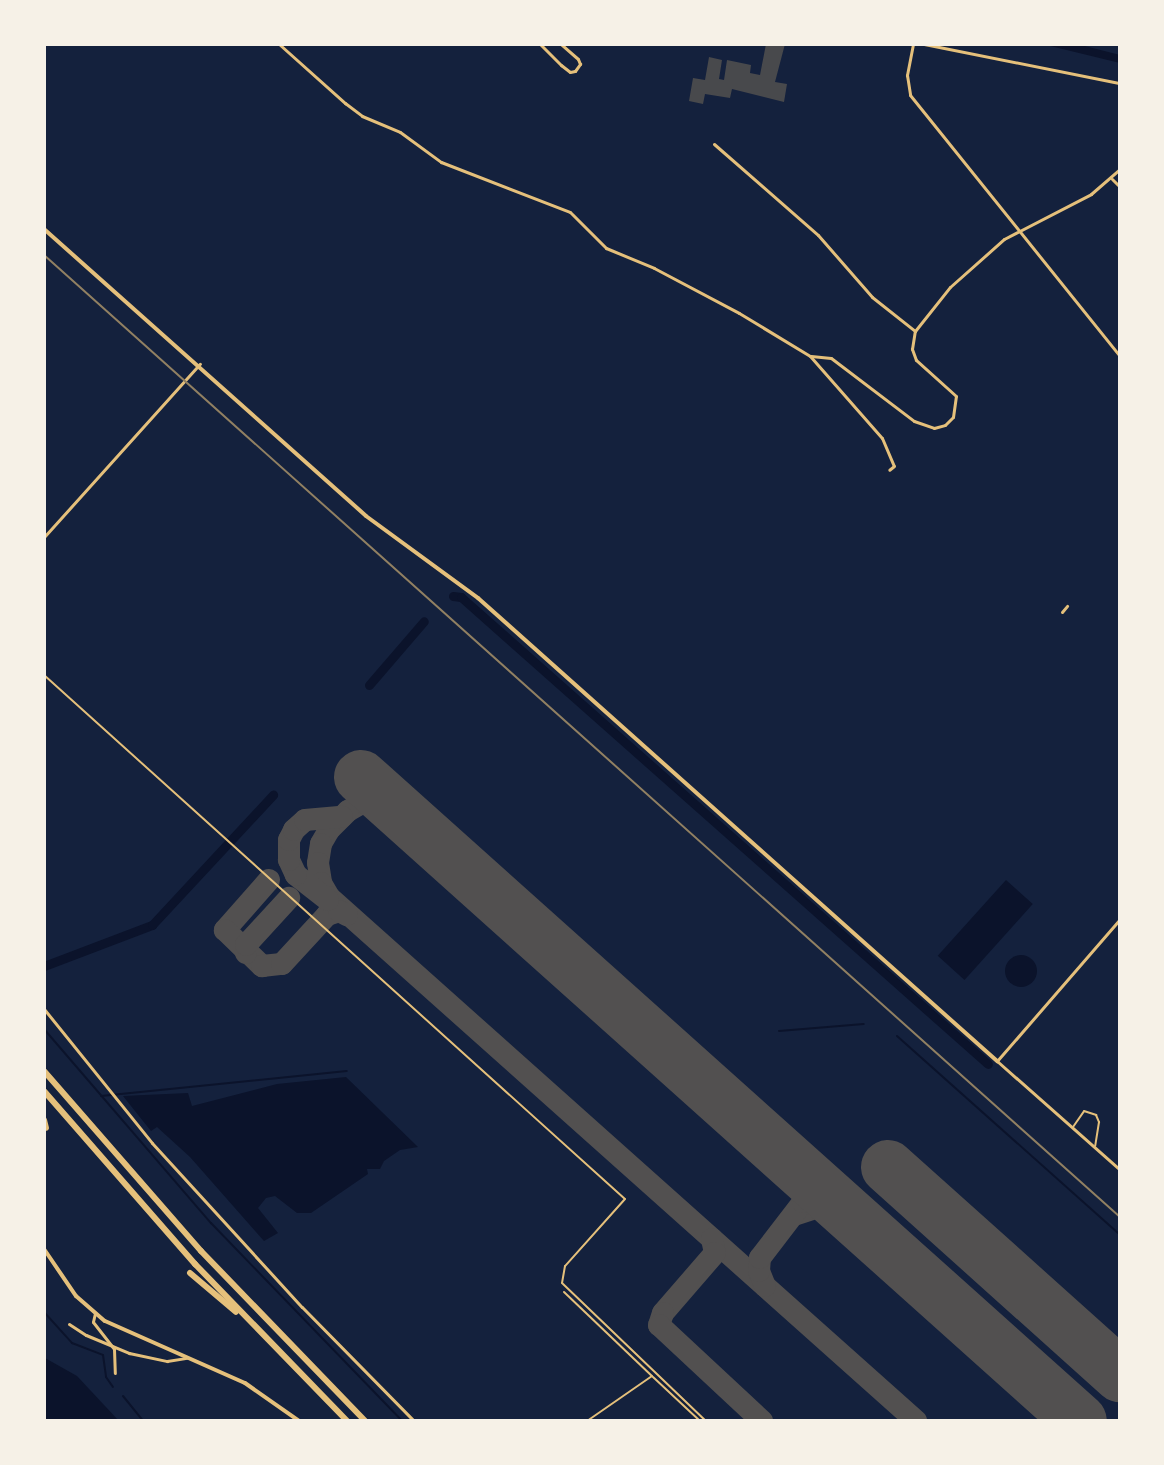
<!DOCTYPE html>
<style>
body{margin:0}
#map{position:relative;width:1164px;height:1465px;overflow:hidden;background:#14213d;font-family:"Crimson Pro",serif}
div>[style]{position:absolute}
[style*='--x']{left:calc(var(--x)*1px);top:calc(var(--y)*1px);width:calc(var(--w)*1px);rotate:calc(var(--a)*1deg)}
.water>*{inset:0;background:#0b132b;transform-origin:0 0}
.round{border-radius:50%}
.stream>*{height:2px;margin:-1px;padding:0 1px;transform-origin:1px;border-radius:1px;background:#0b132b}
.canal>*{height:9px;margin:-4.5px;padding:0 4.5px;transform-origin:4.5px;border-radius:4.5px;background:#0b132b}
.taxiway>*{height:22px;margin:-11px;padding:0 11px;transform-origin:11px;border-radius:11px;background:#525050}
.runway>*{height:54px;margin:-27px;padding:0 27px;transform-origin:27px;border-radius:27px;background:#525050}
.building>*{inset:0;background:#48494c}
.service>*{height:2px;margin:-1px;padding:0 1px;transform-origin:1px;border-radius:1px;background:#e5c07b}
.minor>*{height:3px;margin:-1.5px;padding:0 1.5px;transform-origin:1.5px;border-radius:1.5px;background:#e5c07b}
.tertiary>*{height:4px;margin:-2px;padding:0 2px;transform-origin:2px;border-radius:2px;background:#e5c07b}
.motorway>*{height:6px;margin:-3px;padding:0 3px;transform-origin:3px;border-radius:3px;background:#e5c07b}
.rail>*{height:2px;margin:-1px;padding:0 1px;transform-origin:1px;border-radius:1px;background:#918062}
span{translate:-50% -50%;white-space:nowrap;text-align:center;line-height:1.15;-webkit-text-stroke:6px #f6f1e7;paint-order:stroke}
.frame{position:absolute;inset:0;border:46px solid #f6f1e7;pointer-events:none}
</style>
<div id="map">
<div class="water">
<i style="clip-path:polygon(1042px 44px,1077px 44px,1120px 55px,1120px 63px)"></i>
<i style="left:1006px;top:880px;width:36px;height:102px;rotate:42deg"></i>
<i class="round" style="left:1005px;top:955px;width:32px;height:32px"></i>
<i style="clip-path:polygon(346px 1077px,418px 1147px,400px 1150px,384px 1161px,380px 1169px,367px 1169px,368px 1174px,311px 1213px,297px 1213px,275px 1196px,266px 1198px,258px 1208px,278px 1233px,264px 1241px,190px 1157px,157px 1127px,151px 1131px,123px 1096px,188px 1093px,192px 1106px,277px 1084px)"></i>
<i style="clip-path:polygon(45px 1358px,77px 1376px,119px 1421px,44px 1421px)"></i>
</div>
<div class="stream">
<i style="--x:44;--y:1029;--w:256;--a:49.3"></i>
<i style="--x:211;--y:1223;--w:275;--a:46"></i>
<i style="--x:779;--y:1031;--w:85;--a:-4.7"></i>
<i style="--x:897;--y:1036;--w:299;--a:41.7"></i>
<i style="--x:101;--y:1096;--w:247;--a:-5.8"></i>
<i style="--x:44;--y:1312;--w:42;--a:47.9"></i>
<i style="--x:72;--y:1343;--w:33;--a:21"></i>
<i style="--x:103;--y:1355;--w:22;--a:82"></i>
<i style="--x:106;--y:1377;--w:12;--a:55"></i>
<i style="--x:123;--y:1396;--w:32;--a:51"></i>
</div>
<div class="canal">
<i style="--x:453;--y:596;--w:8;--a:7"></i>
<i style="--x:461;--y:597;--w:704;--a:41.55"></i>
<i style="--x:369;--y:685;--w:84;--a:-49.3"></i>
<i style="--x:44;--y:966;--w:116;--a:-20.8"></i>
<i style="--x:152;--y:925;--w:178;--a:-47.1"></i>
</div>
<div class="taxiway">
<i style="--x:399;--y:810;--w:19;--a:-155"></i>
<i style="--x:382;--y:802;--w:15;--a:-172"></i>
<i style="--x:367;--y:800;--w:22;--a:150"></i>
<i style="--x:348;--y:811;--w:27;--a:135"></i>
<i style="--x:329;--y:830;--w:16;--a:120"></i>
<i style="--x:321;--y:844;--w:19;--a:99"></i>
<i style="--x:318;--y:863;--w:20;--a:81"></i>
<i style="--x:321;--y:883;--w:16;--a:60"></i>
<i style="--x:329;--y:897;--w:787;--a:41.75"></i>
<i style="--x:269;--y:880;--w:67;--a:131.3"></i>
<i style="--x:225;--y:930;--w:52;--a:44.2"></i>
<i style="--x:262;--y:966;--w:20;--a:-6"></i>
<i style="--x:282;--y:964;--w:67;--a:-47.4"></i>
<i style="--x:327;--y:915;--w:13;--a:-18"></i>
<i style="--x:339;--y:911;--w:9;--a:27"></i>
<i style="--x:328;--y:900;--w:41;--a:-142"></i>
<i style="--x:296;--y:875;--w:17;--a:-115"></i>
<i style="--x:289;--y:860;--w:20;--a:-90"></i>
<i style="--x:289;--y:840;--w:11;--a:-63"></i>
<i style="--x:294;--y:830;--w:15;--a:-42"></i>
<i style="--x:305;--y:820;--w:37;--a:-5"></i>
<i style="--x:246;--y:953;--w:8;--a:-90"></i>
<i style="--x:246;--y:945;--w:64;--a:-47.5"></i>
<i style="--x:797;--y:1214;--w:28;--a:-18"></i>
<i style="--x:824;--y:1205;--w:24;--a:17"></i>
<i style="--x:712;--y:1239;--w:14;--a:78"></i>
<i style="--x:715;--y:1253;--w:79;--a:130.9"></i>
<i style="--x:663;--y:1313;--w:13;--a:108"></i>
<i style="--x:659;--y:1325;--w:141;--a:43"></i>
<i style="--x:765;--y:1286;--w:16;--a:-112"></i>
<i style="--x:759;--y:1271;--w:13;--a:-86"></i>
<i style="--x:760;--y:1258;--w:71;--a:-52.5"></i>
<i style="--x:803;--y:1202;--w:23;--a:-92"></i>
<i style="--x:802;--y:1179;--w:16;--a:-117"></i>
</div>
<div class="runway">
<i style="--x:361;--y:777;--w:965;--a:41.85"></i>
<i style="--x:888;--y:1167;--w:312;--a:41.9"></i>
</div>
<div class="building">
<i style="clip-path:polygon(766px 44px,785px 44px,775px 82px,787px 84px,784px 102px,732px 89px,730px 98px,705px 94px,703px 104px,689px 101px,693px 78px,705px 80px,709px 57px,722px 60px,719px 79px,724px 80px,727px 60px,751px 65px,750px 73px,760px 75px)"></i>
</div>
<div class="service">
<i style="--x:44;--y:675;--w:782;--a:42.05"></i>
<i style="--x:625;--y:1199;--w:90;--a:131.8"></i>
<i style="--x:565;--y:1266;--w:17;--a:100"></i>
<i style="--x:562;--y:1283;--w:199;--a:43.8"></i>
<i style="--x:1073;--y:1127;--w:19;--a:-55"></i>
<i style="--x:1084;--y:1111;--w:13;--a:18"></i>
<i style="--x:1096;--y:1115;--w:8;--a:67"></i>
<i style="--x:1099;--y:1122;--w:24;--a:99"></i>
<i style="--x:564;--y:1292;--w:122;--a:43.7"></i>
<i style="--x:652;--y:1376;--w:79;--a:145.3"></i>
<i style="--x:653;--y:1377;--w:64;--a:43.1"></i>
</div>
<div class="minor">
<i style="--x:279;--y:44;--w:89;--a:41.8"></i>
<i style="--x:345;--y:103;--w:21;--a:37"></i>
<i style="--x:362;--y:116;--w:41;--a:22.8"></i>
<i style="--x:400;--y:132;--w:51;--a:36.2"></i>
<i style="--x:441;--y:162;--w:138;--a:21.2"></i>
<i style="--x:570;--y:212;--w:51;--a:45"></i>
<i style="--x:606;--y:248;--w:52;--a:22.6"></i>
<i style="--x:654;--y:268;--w:96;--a:27.9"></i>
<i style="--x:739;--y:313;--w:83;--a:31.2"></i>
<i style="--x:810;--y:356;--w:109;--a:48.7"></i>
<i style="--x:882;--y:438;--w:30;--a:67"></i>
<i style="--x:894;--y:466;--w:6;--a:141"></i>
<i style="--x:540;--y:44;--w:30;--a:45"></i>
<i style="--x:561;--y:65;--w:11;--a:38"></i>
<i style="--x:570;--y:72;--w:5;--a:-11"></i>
<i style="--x:575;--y:71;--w:9;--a:-54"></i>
<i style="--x:580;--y:64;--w:5;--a:-112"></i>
<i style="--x:578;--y:59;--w:23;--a:-139"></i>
<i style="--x:913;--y:44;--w:32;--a:101"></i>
<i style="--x:907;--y:75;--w:20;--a:81"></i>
<i style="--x:910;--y:95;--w:335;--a:51.2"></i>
<i style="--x:924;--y:44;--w:200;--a:11.3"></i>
<i style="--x:714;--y:144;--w:138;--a:41.2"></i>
<i style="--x:818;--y:235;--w:82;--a:48.9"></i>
<i style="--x:872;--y:297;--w:55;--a:38.3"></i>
<i style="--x:1112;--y:179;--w:11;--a:45"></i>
<i style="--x:811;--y:356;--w:20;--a:6"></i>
<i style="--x:831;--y:358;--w:104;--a:37.2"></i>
<i style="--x:914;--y:421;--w:21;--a:19"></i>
<i style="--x:934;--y:428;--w:11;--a:-15"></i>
<i style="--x:945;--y:425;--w:11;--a:-45"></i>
<i style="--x:953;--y:417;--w:21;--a:-82"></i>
<i style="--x:956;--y:396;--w:54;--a:-138"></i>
<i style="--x:916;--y:360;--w:12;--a:-110"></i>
<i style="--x:912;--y:349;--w:18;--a:-81"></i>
<i style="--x:915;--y:331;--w:56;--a:-51.5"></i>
<i style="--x:950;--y:287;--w:72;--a:-41.6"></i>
<i style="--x:1004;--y:239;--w:98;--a:-27.3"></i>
<i style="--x:1091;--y:194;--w:38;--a:-41"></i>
<i style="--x:44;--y:537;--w:233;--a:-48"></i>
<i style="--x:1062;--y:612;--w:8;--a:-50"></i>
<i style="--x:1120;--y:919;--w:188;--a:130.9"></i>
<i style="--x:997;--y:1061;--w:164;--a:41.5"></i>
<i style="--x:44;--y:1009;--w:172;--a:51.1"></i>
<i style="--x:152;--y:1143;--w:222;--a:47.6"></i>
<i style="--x:302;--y:1307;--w:160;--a:45.5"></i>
<i style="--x:95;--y:1313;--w:9;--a:103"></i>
<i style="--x:93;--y:1322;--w:34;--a:52"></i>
<i style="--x:114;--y:1349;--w:24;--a:88"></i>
<i style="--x:69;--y:1324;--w:20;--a:33"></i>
<i style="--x:86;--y:1335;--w:47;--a:22.7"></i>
<i style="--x:129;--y:1353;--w:39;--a:12"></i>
<i style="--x:167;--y:1361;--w:20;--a:-9"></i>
</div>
<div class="tertiary">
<i style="--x:44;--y:229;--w:431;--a:41.7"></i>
<i style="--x:366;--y:516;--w:139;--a:36.2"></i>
<i style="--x:478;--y:598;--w:696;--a:41.74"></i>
<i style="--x:44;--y:1249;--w:57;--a:55.8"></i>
<i style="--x:76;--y:1296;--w:38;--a:41"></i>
<i style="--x:105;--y:1321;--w:153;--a:23.9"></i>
<i style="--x:245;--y:1383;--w:66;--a:35.1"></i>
</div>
<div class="motorway">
<i style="--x:44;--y:1071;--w:239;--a:48.9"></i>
<i style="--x:201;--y:1251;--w:236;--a:46"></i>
<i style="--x:44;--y:1091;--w:230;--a:48.9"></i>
<i style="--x:195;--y:1264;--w:219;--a:45.9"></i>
<i style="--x:44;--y:1120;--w:8;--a:76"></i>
<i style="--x:190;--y:1273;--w:60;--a:40.3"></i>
</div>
<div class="rail">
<i style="--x:44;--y:255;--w:1443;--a:41.8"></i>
</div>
<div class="frame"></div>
</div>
